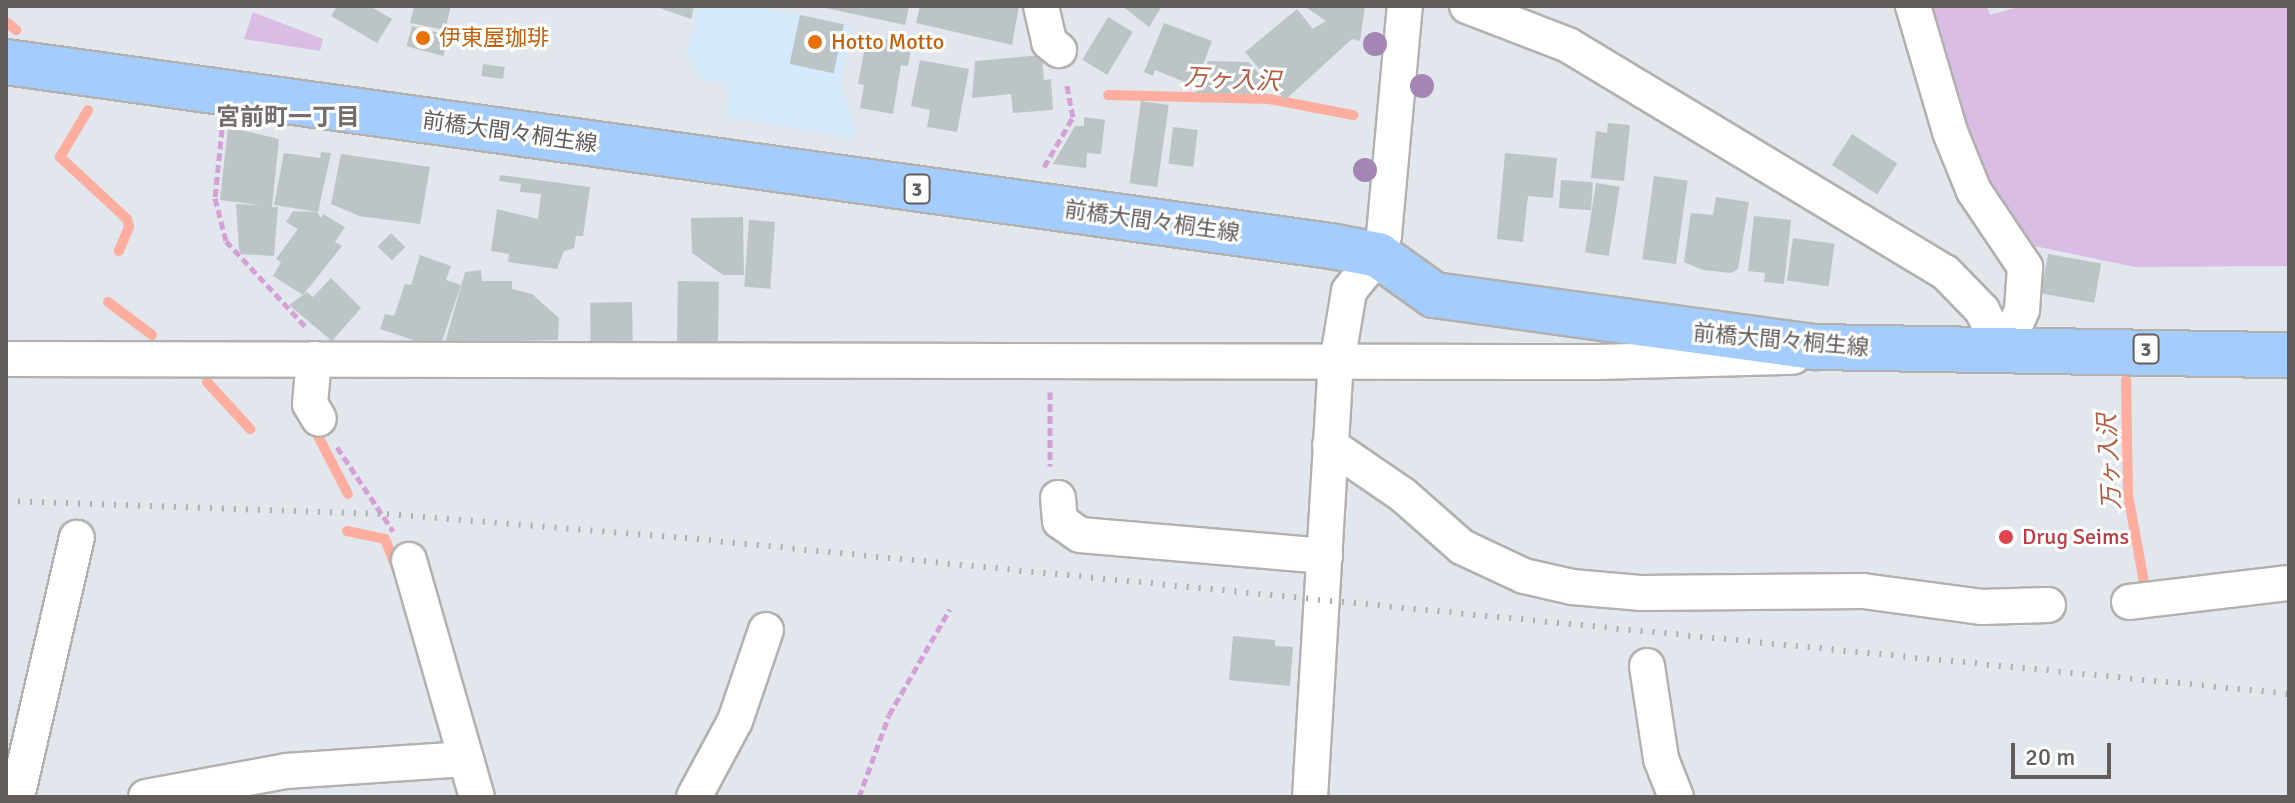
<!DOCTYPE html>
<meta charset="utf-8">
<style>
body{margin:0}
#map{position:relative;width:2295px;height:803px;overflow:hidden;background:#e1e7ed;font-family:Signika,"Noto Sans JP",sans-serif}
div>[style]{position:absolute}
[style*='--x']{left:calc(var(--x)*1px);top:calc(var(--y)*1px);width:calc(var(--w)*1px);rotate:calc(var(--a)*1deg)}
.commercial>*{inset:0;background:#d5eafd}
.green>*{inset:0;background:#d9bde5}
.stream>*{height:10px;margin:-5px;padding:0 5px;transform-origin:5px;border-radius:5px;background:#fead9f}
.building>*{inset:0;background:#bdc4c7;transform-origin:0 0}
.path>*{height:5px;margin-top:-2.5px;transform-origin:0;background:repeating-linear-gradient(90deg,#d5a0d6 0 8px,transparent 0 12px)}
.roads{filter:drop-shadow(2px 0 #b4b0ad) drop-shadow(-2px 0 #b4b0ad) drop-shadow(0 2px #b4b0ad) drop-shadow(0 -2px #b4b0ad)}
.minor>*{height:34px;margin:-17px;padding:0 17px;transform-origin:17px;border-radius:17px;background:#fff}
.major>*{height:44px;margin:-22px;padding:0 22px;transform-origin:22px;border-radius:22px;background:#a4cdfe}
.rail>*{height:6px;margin-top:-3px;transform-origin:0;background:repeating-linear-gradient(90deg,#b0aeae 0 2px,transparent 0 12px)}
.trees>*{width:24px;height:24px;margin:-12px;border-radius:50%;background:#a485b4}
.dots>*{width:22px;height:22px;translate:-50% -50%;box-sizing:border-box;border:4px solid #fff;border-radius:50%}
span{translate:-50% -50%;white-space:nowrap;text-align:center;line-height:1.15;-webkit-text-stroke:6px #fff;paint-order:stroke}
.shield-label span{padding:2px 6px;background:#fff;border:2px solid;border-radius:6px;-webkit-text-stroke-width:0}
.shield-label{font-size:20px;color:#625c5a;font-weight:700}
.food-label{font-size:22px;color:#c56008}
.left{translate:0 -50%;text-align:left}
.street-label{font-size:22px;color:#625c5a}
.health-label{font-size:22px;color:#be3a42}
.water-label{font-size:24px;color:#b85b40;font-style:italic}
.neighbourhood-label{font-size:24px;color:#746d6b;font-weight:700}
.frame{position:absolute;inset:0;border:8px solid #625c5a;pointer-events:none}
.scale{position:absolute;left:2011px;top:743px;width:100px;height:36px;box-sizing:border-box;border:4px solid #625c5a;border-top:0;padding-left:10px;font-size:24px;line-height:28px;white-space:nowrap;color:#625c5a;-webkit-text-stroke:6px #fff;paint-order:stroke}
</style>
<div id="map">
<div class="commercial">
<i style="clip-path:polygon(699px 6px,749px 6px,852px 25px,840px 82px,857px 139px,726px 116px,728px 83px,704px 81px,686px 54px)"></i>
</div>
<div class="green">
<i style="clip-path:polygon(1920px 6px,1987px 6px,1990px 15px,2022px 6px,2289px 6px,2289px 266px,2135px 267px,2029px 245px,1981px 186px)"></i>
<i style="clip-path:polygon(253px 12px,323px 39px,320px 51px,244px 39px)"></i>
</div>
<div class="stream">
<i style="--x:6;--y:22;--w:13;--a:39"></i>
<i style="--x:1108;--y:95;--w:161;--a:1.4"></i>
<i style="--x:1269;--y:99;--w:86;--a:10.8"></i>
<i style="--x:88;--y:110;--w:55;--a:120.8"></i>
<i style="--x:60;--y:157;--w:91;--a:42.8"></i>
<i style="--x:127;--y:219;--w:8;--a:76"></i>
<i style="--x:129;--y:227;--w:26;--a:113"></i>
<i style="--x:108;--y:302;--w:55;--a:36.9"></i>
<i style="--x:2126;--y:380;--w:115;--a:89"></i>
<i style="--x:2128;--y:495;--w:95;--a:79.6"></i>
<i style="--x:207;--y:382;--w:64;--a:47.5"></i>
<i style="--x:318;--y:436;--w:65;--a:62.7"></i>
<i style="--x:347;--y:531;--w:39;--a:12"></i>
<i style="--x:385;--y:539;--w:33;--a:69"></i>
</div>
<div class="building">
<i style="clip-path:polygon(337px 6px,370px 6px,392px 19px,377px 43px,331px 16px)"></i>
<i style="clip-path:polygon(414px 6px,451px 6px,445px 30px,410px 23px)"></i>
<i style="clip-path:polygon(654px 6px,694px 6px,691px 19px)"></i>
<i style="clip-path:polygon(816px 6px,909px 6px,905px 25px)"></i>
<i style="clip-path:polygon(920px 6px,1019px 6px,1012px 45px,916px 23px)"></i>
<i style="clip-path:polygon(1122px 6px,1162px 6px,1149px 27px)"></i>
<i style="clip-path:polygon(1304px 6px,1365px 6px,1360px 41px,1352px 39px,1285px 100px,1245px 52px,1297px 9px,1313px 29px,1326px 21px)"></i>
<i style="left:800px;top:15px;width:45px;height:50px;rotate:12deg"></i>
<i style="left:1108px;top:17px;width:29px;height:50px;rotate:31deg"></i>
<i style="clip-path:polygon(1164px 23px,1212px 41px,1195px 86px,1155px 70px,1153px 76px,1144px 72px)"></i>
<i style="left:412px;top:26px;width:38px;height:21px;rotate:15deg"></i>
<i style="clip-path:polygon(867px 36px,912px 44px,908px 66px,901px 65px,893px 114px,860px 108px,864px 85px,858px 84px)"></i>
<i style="clip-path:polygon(1042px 55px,1044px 80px,1051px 79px,1053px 110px,1013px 113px,1011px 94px,972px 98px,975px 61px)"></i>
<i style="clip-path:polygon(920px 60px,969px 69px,957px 132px,927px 127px,930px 110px,911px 106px)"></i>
<i style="clip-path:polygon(1208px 61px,1249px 62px,1267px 83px,1266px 94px,1196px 93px)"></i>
<i style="left:483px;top:64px;width:22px;height:12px;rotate:8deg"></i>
<i style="left:1141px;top:101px;width:28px;height:83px;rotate:8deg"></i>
<i style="clip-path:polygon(1084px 117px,1105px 120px,1101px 154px,1087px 153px,1086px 168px,1053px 164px,1075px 126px,1084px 126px)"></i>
<i style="clip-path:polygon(1608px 123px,1630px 125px,1624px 181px,1591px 178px,1596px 131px,1607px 133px)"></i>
<i style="clip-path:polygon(228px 127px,279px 139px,272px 207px,278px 207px,274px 256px,241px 254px,239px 249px,236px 204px,261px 205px,220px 200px)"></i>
<i style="left:1173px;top:127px;width:25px;height:37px;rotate:7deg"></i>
<i style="left:1852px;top:134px;width:54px;height:37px;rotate:33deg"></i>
<i style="clip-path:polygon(321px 152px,331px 153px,318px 212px,274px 205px,284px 153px,320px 158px)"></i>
<i style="clip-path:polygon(1505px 153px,1557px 158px,1553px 198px,1528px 196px,1523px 242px,1497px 239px)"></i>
<i style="clip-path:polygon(341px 154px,430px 167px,420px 224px,359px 216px,331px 204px)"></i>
<i style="clip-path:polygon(500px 175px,590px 187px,583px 236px,576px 236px,574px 248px,564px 251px,557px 269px,508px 262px,509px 254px,491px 251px,497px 209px,538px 219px,541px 194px,520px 192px,521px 184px,499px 181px)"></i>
<i style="left:1654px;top:176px;width:34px;height:84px;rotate:8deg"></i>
<i style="left:1561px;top:180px;width:32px;height:28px;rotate:4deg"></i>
<i style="left:1596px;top:183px;width:24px;height:70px;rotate:9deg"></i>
<i style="clip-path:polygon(1716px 197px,1749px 202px,1738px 269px,1731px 273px,1703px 270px,1684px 262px,1691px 213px,1713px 215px)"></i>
<i style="clip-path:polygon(293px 211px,317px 212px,321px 218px,323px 214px,345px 227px,335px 242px,342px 246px,303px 295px,273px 276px,281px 262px,276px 259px,298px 229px,286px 222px)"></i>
<i style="clip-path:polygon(1754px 216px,1791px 220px,1784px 284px,1764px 282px,1765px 273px,1748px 271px)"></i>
<i style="clip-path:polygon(743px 217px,744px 275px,723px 275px,692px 253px,691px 218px)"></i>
<i style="left:749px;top:220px;width:26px;height:67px;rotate:4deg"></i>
<i style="left:391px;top:233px;width:20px;height:19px;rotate:45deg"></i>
<i style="left:1793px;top:238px;width:42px;height:43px;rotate:8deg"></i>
<i style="left:2048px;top:254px;width:54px;height:40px;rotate:10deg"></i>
<i style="clip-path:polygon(420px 255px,451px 266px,446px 280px,461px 285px,442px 341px,419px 342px,380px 329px,385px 314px,394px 316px,405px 284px,411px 285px)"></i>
<i style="clip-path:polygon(481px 270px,482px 281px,512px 281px,512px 289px,532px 294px,559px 318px,558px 340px,445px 343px,465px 272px)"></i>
<i style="clip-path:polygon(331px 278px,361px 308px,332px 341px,289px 305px,307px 292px,313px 297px)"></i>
<i style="left:678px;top:281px;width:41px;height:61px;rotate:1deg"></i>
<i style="left:632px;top:302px;width:39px;height:42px;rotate:89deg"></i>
<i style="clip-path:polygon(1233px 636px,1275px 640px,1275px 646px,1293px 647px,1290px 686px,1229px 680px)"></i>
</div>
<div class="path">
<i style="--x:222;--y:129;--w:69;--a:95.8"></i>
<i style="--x:215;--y:198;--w:44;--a:75.7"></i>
<i style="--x:226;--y:241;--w:116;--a:47.1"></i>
<i style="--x:1044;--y:167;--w:58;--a:-59.9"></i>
<i style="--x:1073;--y:117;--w:36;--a:-101"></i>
<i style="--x:1050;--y:392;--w:74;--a:90"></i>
<i style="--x:337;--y:447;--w:101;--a:56.3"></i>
<i style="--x:859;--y:797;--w:87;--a:-69.9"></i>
<i style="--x:889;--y:715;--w:122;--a:-60.1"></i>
</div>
<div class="roads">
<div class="minor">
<i style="--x:1041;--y:6;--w:37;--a:77"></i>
<i style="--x:1049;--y:42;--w:13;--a:39"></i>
<i style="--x:1467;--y:6;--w:108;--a:21.1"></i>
<i style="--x:1568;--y:45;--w:440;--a:31.1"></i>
<i style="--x:1945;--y:272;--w:53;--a:45.8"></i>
<i style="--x:1982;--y:310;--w:48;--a:64"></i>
<i style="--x:1913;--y:6;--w:131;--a:73.6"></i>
<i style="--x:1950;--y:132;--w:64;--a:67.9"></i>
<i style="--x:1974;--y:191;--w:92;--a:56.1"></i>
<i style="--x:2025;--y:267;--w:43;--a:94"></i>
<i style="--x:2022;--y:310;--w:47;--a:113.8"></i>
<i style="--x:6;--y:359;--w:1590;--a:0.11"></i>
<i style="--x:1596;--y:362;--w:197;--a:-1.5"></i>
<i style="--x:314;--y:359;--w:45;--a:95.1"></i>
<i style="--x:310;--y:404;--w:17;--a:59"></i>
<i style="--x:1330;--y:445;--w:88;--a:34.4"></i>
<i style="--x:1403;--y:495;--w:79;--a:41.4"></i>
<i style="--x:1462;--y:547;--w:68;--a:25.1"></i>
<i style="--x:1524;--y:576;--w:49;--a:12.9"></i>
<i style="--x:1572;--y:587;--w:68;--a:5"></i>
<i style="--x:1640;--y:593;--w:223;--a:-0.5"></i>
<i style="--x:1863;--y:591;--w:119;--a:7.7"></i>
<i style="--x:1981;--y:607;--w:67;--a:-1.7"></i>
<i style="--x:1058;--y:498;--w:23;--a:85"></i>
<i style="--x:1060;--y:521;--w:24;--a:35"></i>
<i style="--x:1080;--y:535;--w:246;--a:4.9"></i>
<i style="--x:409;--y:560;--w:207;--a:74"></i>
<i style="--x:2129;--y:602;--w:161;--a:-6.8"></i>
<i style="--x:1647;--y:666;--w:94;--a:81.4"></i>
<i style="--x:1661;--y:759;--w:41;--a:68.5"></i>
<i style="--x:17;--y:797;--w:266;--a:-77"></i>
<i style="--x:146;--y:797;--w:142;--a:-10.5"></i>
<i style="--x:286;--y:771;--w:180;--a:-3.8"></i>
<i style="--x:466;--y:759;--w:40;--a:74"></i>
<i style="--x:694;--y:797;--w:86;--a:-61.7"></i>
<i style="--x:735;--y:721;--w:96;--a:-71.2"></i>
<i style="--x:1310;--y:797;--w:423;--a:-86.6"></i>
<i style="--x:1335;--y:375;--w:85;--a:-80.5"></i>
<i style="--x:1349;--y:291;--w:46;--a:-51.1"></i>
<i style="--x:1378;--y:255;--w:21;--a:-73"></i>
<i style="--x:1384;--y:235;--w:230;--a:-84.8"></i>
</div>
<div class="major">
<i style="--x:6;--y:62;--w:1338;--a:7.91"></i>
<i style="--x:1331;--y:246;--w:48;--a:10.8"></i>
<i style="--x:1378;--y:255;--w:69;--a:35.5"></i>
<i style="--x:1434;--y:295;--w:385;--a:7.8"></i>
<i style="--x:1815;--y:347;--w:474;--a:1"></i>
</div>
</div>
<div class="rail">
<i style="--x:6;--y:501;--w:381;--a:2"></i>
<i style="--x:387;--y:514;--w:299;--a:4.6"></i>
<i style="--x:685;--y:538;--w:1612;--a:5.55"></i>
</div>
<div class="trees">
<i style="left:1375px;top:44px"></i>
<i style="left:1422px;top:86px"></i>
<i style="left:1365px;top:170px"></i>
</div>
<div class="dots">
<i style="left:423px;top:38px;background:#e8710a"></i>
<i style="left:815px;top:42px;background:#e8710a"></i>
<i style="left:2006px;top:537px;background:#e0444e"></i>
</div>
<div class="shield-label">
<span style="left:917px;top:189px">3</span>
<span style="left:2146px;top:349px">3</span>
</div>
<div class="food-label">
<span class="left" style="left:439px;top:38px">伊東屋珈琲</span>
<span class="left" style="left:831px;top:42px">Hotto Motto</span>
</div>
<div class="street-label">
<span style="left:510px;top:132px;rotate:8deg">前橋大間々桐生線</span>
<span style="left:1152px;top:221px;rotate:8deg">前橋大間々桐生線</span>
<span style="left:1781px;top:340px;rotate:5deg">前橋大間々桐生線</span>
</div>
<div class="health-label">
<span class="left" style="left:2022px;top:537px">Drug Seims</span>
</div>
<div class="water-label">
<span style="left:1232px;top:80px;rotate:3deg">万ヶ入沢</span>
<span style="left:2110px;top:462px;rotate:-93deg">万ヶ入沢</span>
</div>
<div class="neighbourhood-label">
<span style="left:288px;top:118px">宮前町一丁目</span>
</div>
<div class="frame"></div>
<div class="scale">20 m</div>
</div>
